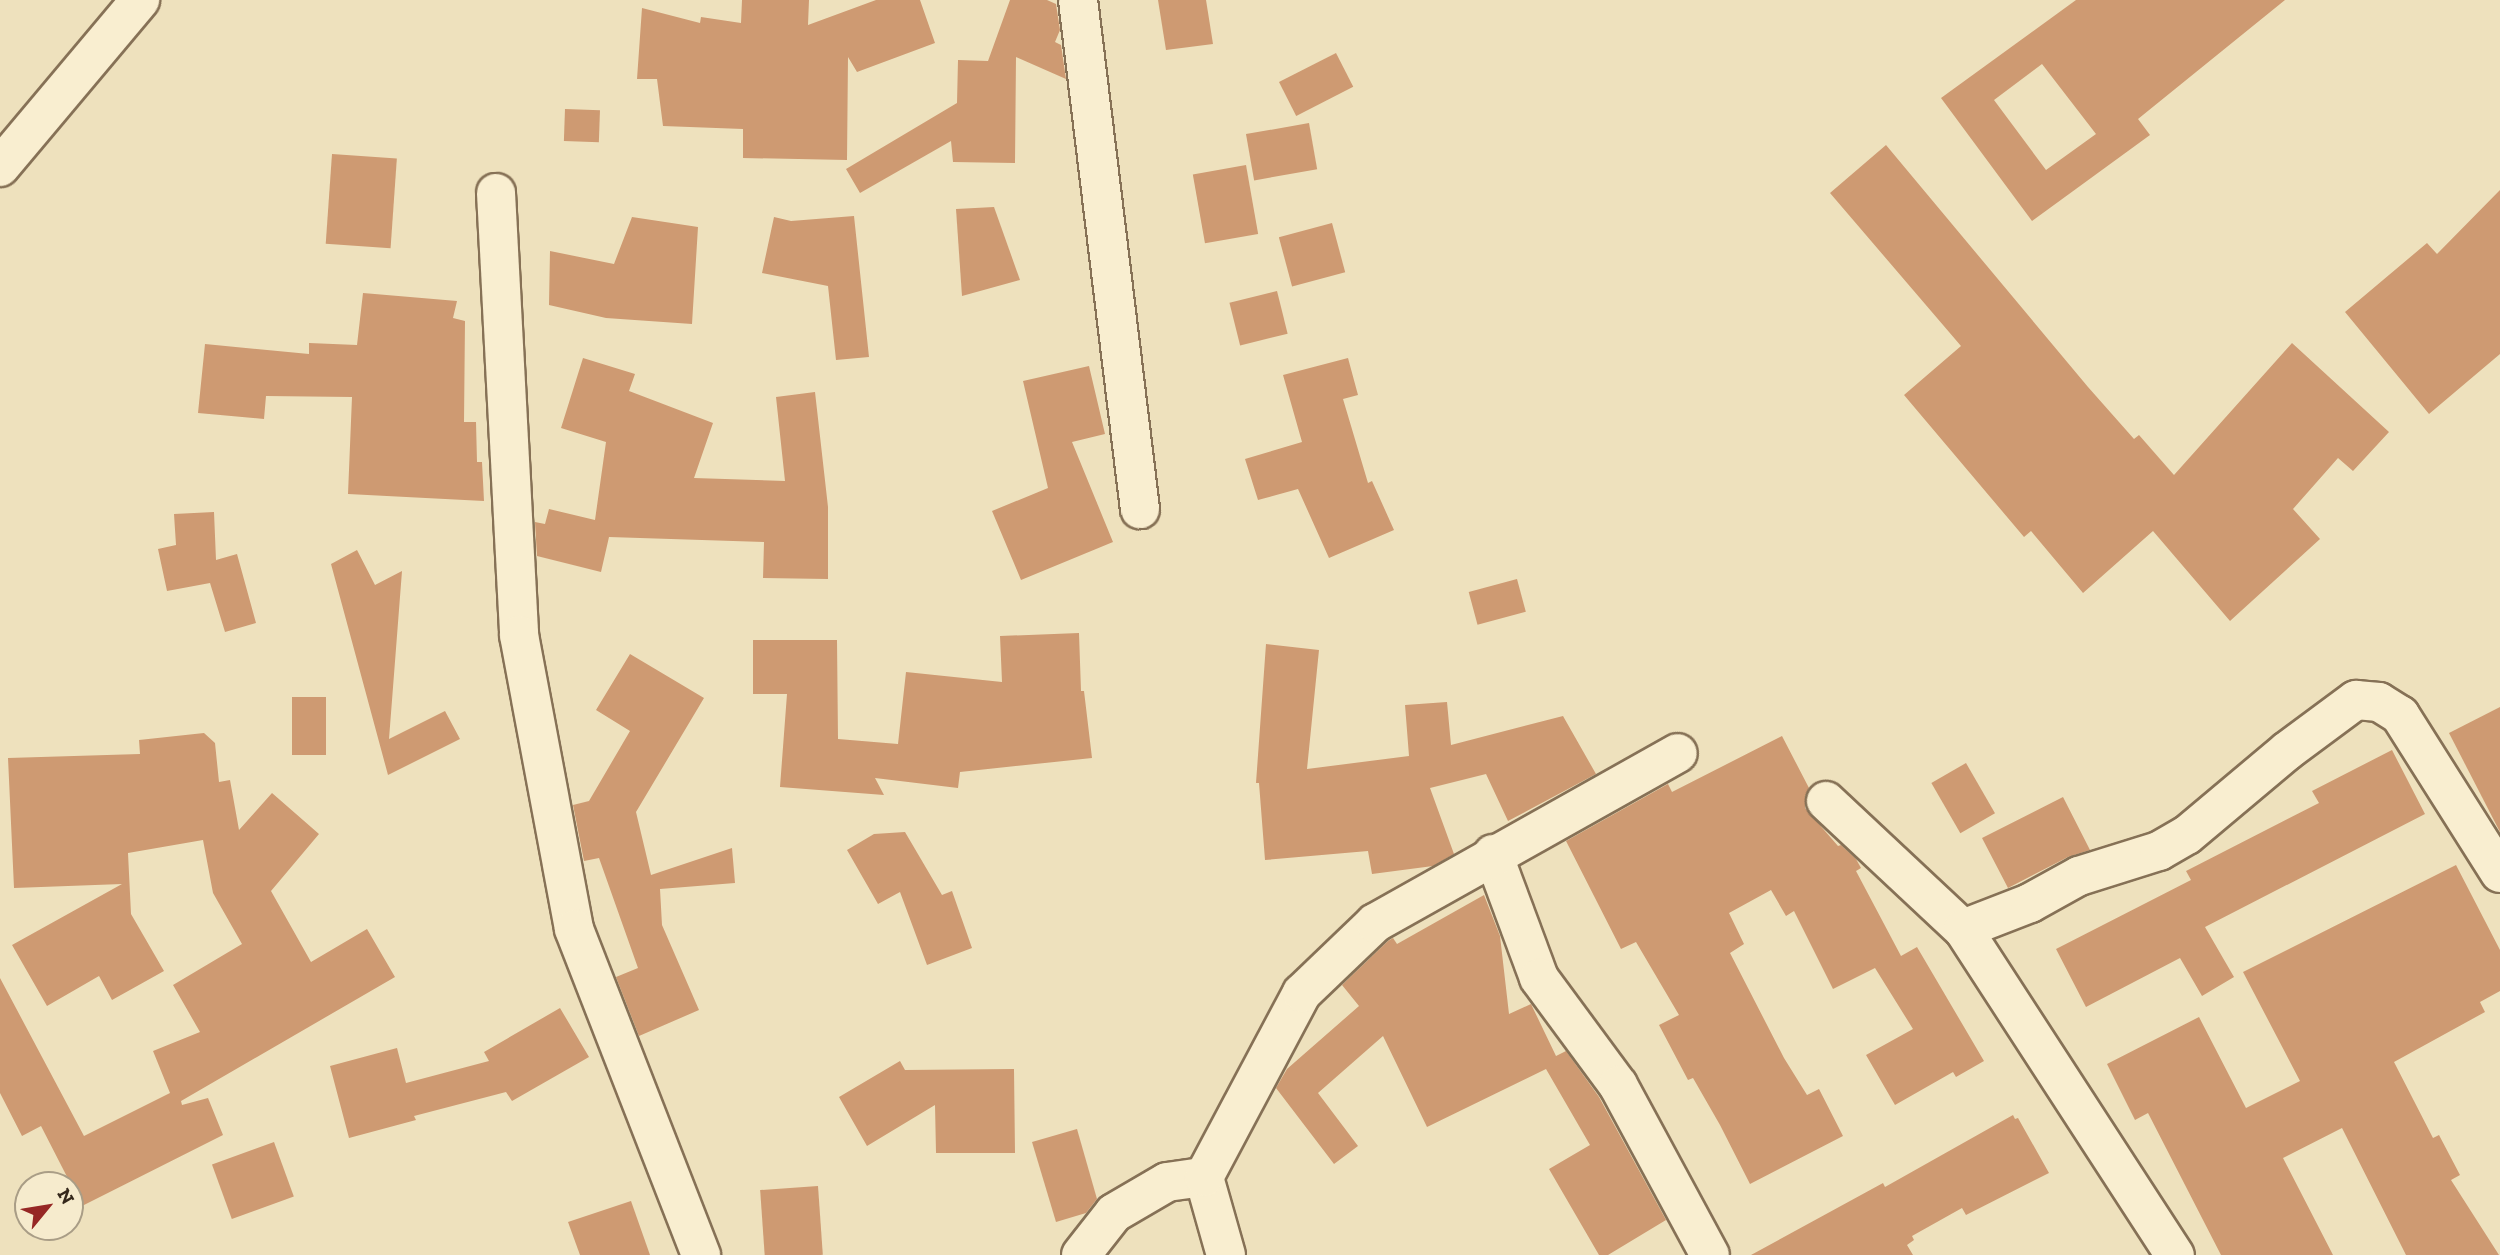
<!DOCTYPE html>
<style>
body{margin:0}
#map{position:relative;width:2500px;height:1255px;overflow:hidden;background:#eee1bd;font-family:"Zilla Slab",serif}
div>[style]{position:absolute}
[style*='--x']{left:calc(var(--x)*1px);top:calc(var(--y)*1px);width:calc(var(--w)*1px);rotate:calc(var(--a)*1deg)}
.building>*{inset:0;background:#ce9a72;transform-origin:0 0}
.roads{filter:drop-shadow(2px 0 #867156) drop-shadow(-2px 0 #867156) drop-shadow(0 2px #867156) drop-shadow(0 -2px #867156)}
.minor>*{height:38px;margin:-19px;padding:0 19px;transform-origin:19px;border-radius:19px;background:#f9eed0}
span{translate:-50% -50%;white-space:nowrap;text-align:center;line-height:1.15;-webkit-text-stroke:6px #f6ebcd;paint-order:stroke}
.north{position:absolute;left:14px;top:1171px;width:70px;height:70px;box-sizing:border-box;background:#f6ebcd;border:2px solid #a99d86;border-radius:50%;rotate:60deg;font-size:19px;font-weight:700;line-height:28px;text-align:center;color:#35281b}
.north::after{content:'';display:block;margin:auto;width:24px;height:32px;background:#962725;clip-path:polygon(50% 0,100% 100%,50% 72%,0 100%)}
</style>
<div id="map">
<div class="building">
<i style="clip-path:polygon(742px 0,809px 0,808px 25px,876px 0,920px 0,935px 43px,857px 72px,848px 57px,847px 160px,743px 158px,743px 129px,663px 126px,657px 79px,637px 79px,642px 8px,700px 23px,701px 17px,741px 23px)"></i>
<i style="clip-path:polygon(1010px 0,1047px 0,1056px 4px,1060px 30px,1055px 42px,1061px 45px,1066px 79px,1016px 57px,1015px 163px,953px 162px,951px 141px,860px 193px,846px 169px,957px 103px,958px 60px,988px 61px)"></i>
<i style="clip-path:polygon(1158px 0,1206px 0,1213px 44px,1166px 50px)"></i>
<i style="clip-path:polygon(evenodd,2076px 0,2285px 0,2138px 119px,2150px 135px,2032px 221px,1941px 98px,2076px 0,2042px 64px,2096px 134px,2046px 170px,1994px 100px,2042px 64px)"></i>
<i style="left:1336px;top:53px;width:38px;height:64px;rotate:63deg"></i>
<i style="left:565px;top:109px;width:35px;height:32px;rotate:2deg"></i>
<i style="left:1309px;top:123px;width:47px;height:64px;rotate:80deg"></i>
<i style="clip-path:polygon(1886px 145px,2088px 387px,2134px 439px,2139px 435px,2174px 475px,2292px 343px,2389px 432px,2353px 471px,2338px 458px,2293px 509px,2320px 539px,2230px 621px,2153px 531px,2083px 593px,2031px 531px,2024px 537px,1904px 395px,1961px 346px,1830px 193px)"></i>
<i style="left:332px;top:154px;width:65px;height:90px;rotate:4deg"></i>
<i style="left:1246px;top:165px;width:70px;height:54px;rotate:80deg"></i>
<i style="clip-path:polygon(2500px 190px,2500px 354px,2429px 414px,2345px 312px,2427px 243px,2437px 254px)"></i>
<i style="clip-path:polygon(994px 207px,1020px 280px,962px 296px,956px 209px)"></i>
<i style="clip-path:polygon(854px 216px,869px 357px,836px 360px,828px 286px,762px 273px,774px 217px,791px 221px)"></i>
<i style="clip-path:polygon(632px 217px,698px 227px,692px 324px,606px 318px,549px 305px,550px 251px,614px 264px)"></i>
<i style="left:1332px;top:223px;width:51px;height:55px;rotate:75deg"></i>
<i style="left:1277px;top:291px;width:44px;height:49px;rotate:76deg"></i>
<i style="clip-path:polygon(363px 293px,457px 301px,453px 318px,465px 321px,464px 422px,476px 422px,477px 462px,482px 462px,484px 501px,348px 494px,352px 397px,266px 396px,264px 419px,198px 413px,205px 344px,309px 354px,309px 343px,357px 345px)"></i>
<i style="clip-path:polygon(583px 358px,635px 374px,629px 391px,713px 423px,694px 478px,785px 481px,776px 397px,815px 392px,828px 507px,828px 579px,763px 578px,764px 542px,609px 537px,601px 572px,537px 556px,535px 522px,545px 524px,549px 509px,595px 520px,606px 442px,561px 428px)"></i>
<i style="clip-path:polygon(1348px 358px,1358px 395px,1343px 399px,1368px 483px,1372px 481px,1394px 530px,1329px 558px,1298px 489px,1258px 500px,1245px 459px,1302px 442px,1283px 375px)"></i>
<i style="clip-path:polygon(1089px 366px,1105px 434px,1072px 442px,1113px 542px,1021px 580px,992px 511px,1048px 488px,1023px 381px)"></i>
<i style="clip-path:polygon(214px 512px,216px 560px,237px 554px,256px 623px,225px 632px,210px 583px,167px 591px,158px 549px,176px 545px,174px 514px)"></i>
<i style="clip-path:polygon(357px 550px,375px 585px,402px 571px,389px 739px,445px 711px,460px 739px,388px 775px,331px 564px)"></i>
<i style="left:1517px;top:579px;width:34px;height:50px;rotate:75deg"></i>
<i style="clip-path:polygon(1079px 633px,1081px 691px,1084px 691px,1092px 758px,960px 772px,958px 788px,875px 778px,884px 795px,780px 787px,787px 694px,753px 694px,753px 640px,837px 640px,838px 739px,898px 744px,906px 672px,1002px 682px,1000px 636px)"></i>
<i style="clip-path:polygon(1266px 644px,1319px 650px,1307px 769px,1409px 756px,1405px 705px,1447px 702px,1451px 745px,1563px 716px,1596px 774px,1508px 821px,1486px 774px,1430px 788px,1454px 854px,1433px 866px,1372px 874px,1368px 851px,1265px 860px,1259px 783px,1256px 783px)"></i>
<i style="clip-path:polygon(630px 654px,704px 698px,636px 812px,651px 875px,732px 848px,735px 883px,660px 889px,662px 925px,699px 1010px,639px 1036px,616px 977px,638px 968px,599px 858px,584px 861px,573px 805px,589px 801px,630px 731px,596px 710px)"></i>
<i style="left:292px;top:697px;width:34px;height:58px"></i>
<i style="clip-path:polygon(2500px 707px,2500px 832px,2449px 733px)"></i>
<i style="clip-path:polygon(204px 733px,215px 743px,219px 782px,230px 780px,239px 830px,272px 793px,319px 834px,271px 891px,311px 962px,367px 929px,395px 977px,181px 1101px,182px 1105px,208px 1098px,223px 1135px,82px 1206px,41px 1126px,22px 1136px,0 1093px,0 978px,84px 1136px,170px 1093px,153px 1051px,200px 1032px,173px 985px,242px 944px,213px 893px,203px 840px,128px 853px,131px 914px,164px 971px,112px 1000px,99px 976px,47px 1006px,12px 945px,122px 884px,14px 888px,8px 758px,140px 754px,139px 740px)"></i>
<i style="clip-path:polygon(1782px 736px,1809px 788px,1805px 797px,1805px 808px,1838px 846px,1841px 845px,1856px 859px,1861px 868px,1856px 871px,1901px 956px,1917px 947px,1984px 1061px,1956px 1077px,1953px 1072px,1895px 1105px,1866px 1055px,1913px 1029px,1875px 968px,1833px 989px,1794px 911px,1786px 916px,1771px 890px,1729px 913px,1744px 944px,1730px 953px,1784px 1058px,1807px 1095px,1819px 1089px,1843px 1136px,1750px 1184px,1720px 1125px,1693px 1078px,1688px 1080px,1659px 1025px,1679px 1015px,1636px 942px,1621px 949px,1566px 841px,1668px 784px,1672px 792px)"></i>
<i style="clip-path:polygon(2392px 750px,2425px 814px,2205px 927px,2234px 977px,2202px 996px,2180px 958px,2086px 1007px,2056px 949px,2191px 880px,2186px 871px,2319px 803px,2312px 791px)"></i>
<i style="left:1966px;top:763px;width:58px;height:40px;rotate:60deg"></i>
<i style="clip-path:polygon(2063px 797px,2090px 850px,2068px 857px,2008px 888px,1982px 838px)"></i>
<i style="clip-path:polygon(905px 832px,942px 895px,952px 891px,972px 948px,927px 965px,900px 892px,878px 904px,847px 850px,874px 834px)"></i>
<i style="clip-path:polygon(2456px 865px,2500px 950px,2500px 991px,2480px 1002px,2485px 1012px,2394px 1062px,2433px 1138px,2439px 1135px,2460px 1175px,2451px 1180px,2499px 1255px,2406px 1255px,2342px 1128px,2283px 1158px,2333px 1255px,2221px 1255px,2148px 1113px,2135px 1120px,2107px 1064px,2199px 1017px,2246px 1108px,2300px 1081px,2243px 972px)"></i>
<i style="clip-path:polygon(1484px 895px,1500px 936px,1509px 1014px,1531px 1004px,1556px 1056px,1566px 1051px,1599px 1097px,1666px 1220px,1608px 1255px,1599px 1255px,1549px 1169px,1590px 1145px,1546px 1069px,1427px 1127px,1383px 1036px,1318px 1093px,1358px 1146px,1334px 1164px,1276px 1088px,1287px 1069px,1359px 1006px,1342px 985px,1388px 941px,1393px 938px,1397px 944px)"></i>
<i style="clip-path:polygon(560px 1008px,589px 1057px,512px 1101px,506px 1092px,414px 1116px,416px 1120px,349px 1138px,330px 1066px,397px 1048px,406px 1083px,489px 1061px,484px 1052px)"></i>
<i style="clip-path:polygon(900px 1061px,905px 1070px,1014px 1069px,1015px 1153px,936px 1153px,935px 1105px,867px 1146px,839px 1097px)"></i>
<i style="clip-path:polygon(2013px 1115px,2015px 1119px,2018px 1118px,2049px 1173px,1966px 1215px,1962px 1208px,1912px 1236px,1914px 1240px,1907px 1245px,1913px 1255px,1751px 1255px,1883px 1183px,1885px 1187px)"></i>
<i style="clip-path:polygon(1077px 1129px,1097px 1199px,1086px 1213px,1056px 1222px,1032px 1142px)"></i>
<i style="left:274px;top:1142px;width:58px;height:66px;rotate:70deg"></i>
<i style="left:818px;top:1186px;width:69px;height:58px;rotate:86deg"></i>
<i style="clip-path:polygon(631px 1201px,650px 1255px,580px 1255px,568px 1222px)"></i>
</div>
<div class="roads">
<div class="minor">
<i style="--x:1078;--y:0;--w:513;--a:83.06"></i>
<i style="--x:0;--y:167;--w:218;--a:-50"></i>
<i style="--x:496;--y:193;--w:443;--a:87"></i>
<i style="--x:519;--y:635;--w:299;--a:79.4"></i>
<i style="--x:574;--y:929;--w:350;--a:68.7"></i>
<i style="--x:1826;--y:801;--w:187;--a:43.1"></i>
<i style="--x:1963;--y:929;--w:389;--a:57"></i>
<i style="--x:1493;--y:854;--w:132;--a:69.6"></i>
<i style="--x:1539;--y:978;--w:133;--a:53.6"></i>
<i style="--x:1618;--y:1085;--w:193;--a:61.6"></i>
<i style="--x:1963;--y:929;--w:72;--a:-21.2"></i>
<i style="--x:2030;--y:903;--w:56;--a:-28.9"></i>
<i style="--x:2079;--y:876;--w:84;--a:-17.4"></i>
<i style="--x:2159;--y:851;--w:32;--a:-30"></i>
<i style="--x:2187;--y:835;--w:131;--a:-40"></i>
<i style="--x:2287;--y:751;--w:86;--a:-36.5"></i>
<i style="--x:2356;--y:700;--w:23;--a:5"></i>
<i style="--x:2379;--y:702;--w:25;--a:32"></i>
<i style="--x:2400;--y:715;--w:187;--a:57.7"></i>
<i style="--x:1081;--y:1255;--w:53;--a:-51.8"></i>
<i style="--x:1114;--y:1213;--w:61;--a:-30.3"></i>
<i style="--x:1167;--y:1182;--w:37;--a:-8"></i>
<i style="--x:1226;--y:1255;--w:81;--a:-105.8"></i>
<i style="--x:1204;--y:1177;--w:208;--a:-62"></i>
<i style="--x:1302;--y:993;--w:101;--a:-43.8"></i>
<i style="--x:1375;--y:923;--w:347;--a:-29.3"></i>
</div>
</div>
<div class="north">N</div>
</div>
